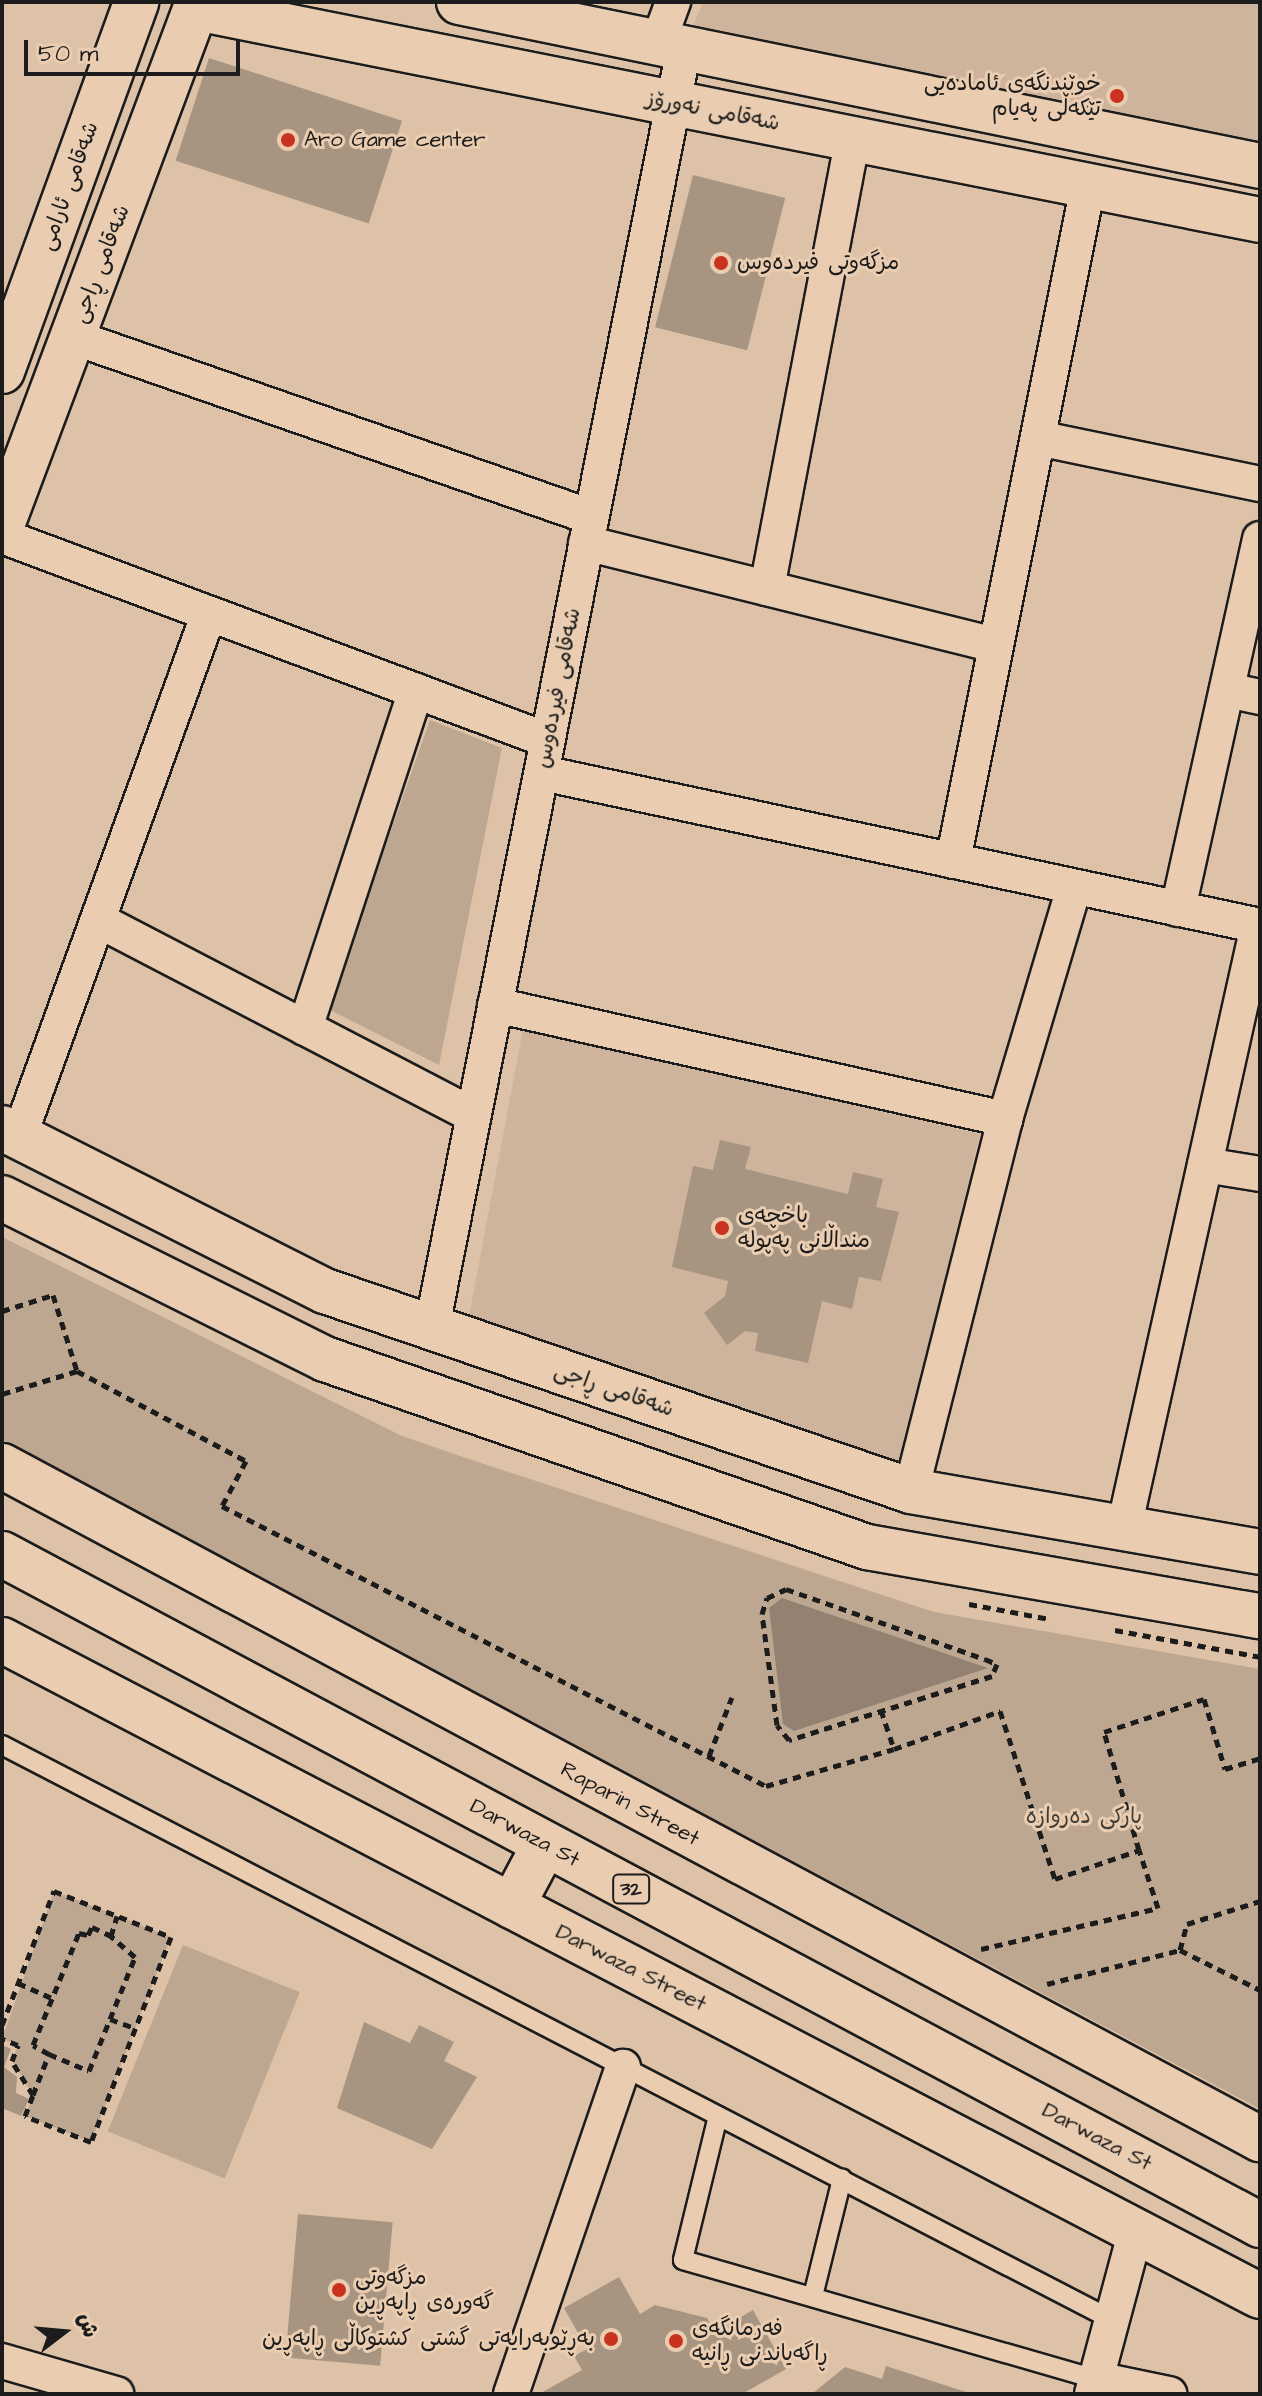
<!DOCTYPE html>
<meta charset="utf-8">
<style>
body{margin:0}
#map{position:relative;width:1262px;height:2396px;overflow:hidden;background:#dec2a8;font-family:"Architects Daughter","Playpen Sans Arabic",sans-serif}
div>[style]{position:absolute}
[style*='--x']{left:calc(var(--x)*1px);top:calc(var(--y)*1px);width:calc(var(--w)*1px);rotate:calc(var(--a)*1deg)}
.built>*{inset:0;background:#ceb49c}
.green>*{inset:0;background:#bda791;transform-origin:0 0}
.water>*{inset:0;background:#938272}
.building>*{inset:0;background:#a79481;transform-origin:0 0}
.path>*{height:5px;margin-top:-2.5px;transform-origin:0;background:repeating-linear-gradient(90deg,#1c1c1c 0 8px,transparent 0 14px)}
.roads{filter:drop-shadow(2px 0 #1c1c1c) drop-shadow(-2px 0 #1c1c1c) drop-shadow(0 2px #1c1c1c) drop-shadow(0 -2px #1c1c1c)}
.service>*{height:18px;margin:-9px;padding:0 9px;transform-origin:9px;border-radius:9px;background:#eacdb1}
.minor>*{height:34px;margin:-17px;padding:0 17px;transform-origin:17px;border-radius:17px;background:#eacdb1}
.tertiary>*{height:44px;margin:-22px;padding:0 22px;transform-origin:22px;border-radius:22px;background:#eacdb1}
.secondary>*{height:44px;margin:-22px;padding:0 22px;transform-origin:22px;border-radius:22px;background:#eacdb1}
.trunk>*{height:44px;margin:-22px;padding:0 22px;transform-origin:22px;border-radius:22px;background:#eacdb1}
.dots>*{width:22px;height:22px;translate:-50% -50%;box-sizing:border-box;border:4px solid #eacdb1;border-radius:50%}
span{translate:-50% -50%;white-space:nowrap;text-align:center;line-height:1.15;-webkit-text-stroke:6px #eacdb1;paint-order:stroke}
.shield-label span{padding:2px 6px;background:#eacdb1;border:2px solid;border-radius:6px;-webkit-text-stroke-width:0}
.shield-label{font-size:20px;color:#1c1c1c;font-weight:700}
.poi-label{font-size:22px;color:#1c1c1c}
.right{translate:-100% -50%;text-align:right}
.left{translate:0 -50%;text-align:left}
.street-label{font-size:22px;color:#1c1c1c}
.park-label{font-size:22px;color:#443f39}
.frame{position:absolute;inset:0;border:4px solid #1c1c1c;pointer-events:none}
.north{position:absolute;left:24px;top:2292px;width:80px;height:80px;-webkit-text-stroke:6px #eacdb1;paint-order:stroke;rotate:74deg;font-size:22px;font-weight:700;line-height:32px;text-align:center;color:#1c1c1c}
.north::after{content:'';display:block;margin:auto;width:28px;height:36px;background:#1c1c1c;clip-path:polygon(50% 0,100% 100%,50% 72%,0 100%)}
.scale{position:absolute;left:24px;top:40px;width:216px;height:36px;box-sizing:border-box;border:4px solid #1c1c1c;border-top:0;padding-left:10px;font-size:24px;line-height:28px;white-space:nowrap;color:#1c1c1c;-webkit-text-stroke:6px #eacdb1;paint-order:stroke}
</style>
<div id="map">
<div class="built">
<i style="clip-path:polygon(703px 2px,1260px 2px,1260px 155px,689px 36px)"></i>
<i style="clip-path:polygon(523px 1029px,980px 1134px,900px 1465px,468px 1322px)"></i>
</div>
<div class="green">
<i style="clip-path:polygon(430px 720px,502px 748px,439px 1065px,328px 1009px)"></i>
<i style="clip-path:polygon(2px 1237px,402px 1436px,466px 1458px,934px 1612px,1260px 1669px,1260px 2109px,2px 1441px)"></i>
<i style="clip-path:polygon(54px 1891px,171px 1937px,91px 2142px,25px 2116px,33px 2095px,12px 2061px,18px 2045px,2px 2039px)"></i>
<i style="left:183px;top:1945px;width:126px;height:201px;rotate:22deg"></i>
</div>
<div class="water">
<i style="clip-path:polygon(782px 1598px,988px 1668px,794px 1731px,783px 1724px,769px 1608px)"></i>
</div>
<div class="building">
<i style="left:209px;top:58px;width:203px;height:108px;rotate:18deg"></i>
<i style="left:693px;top:175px;width:95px;height:157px;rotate:14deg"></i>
<i style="clip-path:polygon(720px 1140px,751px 1147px,745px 1169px,848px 1194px,853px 1172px,883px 1179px,876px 1207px,899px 1212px,881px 1281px,859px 1277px,852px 1309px,822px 1301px,808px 1363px,755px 1351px,758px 1333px,745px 1331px,727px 1345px,704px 1313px,725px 1296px,728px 1281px,672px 1267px,693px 1166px,713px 1170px)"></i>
<i style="clip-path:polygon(364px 2022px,410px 2043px,419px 2025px,454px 2042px,444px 2061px,477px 2077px,432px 2149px,337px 2108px)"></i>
<i style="clip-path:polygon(2px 2045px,11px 2049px,4px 2067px,17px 2077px,16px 2093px,29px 2099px,21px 2116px,2px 2108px)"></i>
<i style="left:298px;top:2214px;width:95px;height:144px;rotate:5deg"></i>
<i style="clip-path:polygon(619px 2277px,640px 2314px,655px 2305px,707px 2318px,715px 2332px,753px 2310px,786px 2369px,742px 2394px,539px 2394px,582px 2370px,574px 2356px,587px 2349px,564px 2308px)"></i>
<i style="clip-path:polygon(886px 2366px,969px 2393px,969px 2394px,812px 2394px,845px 2367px,882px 2379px)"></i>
</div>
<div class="path">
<i style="--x:2;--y:1311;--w:53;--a:-17.4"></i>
<i style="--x:53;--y:1295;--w:80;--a:72.5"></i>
<i style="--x:77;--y:1371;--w:78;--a:163"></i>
<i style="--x:77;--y:1371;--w:191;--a:28"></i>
<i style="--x:246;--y:1461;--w:51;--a:118.1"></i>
<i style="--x:222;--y:1506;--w:612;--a:27.24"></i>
<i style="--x:766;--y:1786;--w:133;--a:-16.1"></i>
<i style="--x:786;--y:1589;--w:211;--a:19.4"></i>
<i style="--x:985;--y:1659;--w:13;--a:23"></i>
<i style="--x:997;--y:1664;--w:13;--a:113"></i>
<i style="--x:992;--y:1676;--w:213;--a:162.5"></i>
<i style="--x:789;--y:1740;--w:19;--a:-129"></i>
<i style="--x:777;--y:1725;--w:112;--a:-97.7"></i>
<i style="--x:762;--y:1614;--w:17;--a:-73"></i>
<i style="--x:767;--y:1598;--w:21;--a:-25"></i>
<i style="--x:969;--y:1604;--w:82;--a:10.5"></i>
<i style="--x:1115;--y:1630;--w:147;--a:10.5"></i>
<i style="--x:881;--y:1710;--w:41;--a:71.6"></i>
<i style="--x:894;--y:1749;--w:113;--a:-19.7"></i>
<i style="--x:1000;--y:1711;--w:177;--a:71.9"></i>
<i style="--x:1055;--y:1879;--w:89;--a:-19"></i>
<i style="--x:1139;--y:1850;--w:123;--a:-106.5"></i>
<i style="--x:1104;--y:1732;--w:105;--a:-18.3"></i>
<i style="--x:1204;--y:1699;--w:73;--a:73.3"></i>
<i style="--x:1225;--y:1769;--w:37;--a:-17"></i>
<i style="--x:709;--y:1756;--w:63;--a:-68.7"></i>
<i style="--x:981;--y:1949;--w:182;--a:-13"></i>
<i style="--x:1158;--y:1908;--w:61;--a:-108.1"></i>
<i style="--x:1180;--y:1950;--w:27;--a:-75"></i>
<i style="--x:1187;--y:1924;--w:77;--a:-17.5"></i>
<i style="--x:18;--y:1983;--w:36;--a:24"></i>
<i style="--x:1047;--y:1984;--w:137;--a:-14.3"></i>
<i style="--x:1180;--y:1950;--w:89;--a:26.6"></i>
<i style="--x:110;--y:2019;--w:27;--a:20"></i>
<i style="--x:2;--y:2025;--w:144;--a:-68.8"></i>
<i style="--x:54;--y:1891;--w:126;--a:21.5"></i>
<i style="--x:171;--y:1937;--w:220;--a:111.3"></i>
<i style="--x:91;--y:2142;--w:71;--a:-158.5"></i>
<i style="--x:25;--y:2116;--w:22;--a:-69"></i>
<i style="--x:33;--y:2095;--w:40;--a:-122"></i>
<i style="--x:12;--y:2061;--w:17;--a:-69"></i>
<i style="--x:18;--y:2045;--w:17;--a:-159"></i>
<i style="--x:49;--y:2054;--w:18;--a:-151"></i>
<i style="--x:33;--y:2045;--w:121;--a:-67.7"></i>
<i style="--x:79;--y:1933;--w:9;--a:13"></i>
<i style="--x:88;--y:1935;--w:9;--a:-63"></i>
<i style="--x:92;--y:1927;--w:21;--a:25"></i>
<i style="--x:33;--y:2095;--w:44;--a:-68.7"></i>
<i style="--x:49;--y:2054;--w:43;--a:23"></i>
<i style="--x:89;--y:2071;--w:123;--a:-68"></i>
<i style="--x:135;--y:1957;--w:32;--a:-139"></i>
<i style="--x:111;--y:1936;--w:21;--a:-73"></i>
</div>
<div class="roads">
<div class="service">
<i style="--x:2;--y:1745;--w:1250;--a:27.38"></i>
<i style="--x:718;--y:2116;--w:148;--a:103.7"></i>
<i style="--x:683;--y:2260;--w:430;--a:16.1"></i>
<i style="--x:813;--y:2296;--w:121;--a:-76.1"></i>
</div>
<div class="minor">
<i style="--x:658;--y:43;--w:44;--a:-69.9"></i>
<i style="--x:73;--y:337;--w:548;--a:19.16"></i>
<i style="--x:1038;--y:438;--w:227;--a:11.7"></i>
<i style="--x:2;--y:536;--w:582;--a:20.52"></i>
<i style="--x:586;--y:543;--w:422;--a:14"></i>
<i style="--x:767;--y:588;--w:457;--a:-79.2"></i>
<i style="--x:1227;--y:690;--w:34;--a:12"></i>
<i style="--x:542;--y:773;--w:734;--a:12.03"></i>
<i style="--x:953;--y:861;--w:688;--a:-78.69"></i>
<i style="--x:1178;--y:909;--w:379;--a:-77.5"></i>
<i style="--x:98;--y:920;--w:423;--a:27.5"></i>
<i style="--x:495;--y:1005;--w:523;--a:12.6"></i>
<i style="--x:305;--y:1028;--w:355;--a:-71.8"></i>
<i style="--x:19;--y:1137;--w:557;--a:-70.07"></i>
<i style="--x:1205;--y:1165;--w:56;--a:9.3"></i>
<i style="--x:432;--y:1327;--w:1304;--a:-78.85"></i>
<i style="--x:911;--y:1491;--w:384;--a:-75.8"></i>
<i style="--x:1005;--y:1119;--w:242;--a:-73.4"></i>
<i style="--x:1124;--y:1528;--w:617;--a:-77.45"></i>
<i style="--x:2;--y:2361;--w:119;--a:16.1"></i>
<i style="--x:1096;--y:2379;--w:75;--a:11.6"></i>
<i style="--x:511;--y:2394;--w:346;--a:-71.1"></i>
<i style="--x:1092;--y:2394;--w:170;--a:-75"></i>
</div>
<div class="tertiary">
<i style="--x:2;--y:1128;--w:362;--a:26.8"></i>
<i style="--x:325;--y:1291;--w:619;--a:18.84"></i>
<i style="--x:911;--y:1491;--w:354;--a:9.9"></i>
<i style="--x:2;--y:1198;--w:361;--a:26.5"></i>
<i style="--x:325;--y:1359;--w:574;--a:19.13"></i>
<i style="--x:867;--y:1547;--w:399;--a:10"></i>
<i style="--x:2;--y:1466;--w:1427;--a:28.15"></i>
</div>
<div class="secondary">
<i style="--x:459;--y:2;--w:818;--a:11.57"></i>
<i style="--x:196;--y:8;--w:1085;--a:11.27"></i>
<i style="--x:2;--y:371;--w:393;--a:-70"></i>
<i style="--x:2;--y:525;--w:559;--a:-69.46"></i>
</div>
<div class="trunk">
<i style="--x:2;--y:1554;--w:1426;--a:28.07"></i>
<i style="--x:2;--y:1640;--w:1419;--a:27.54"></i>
<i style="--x:512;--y:1906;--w:70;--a:-62"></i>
</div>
</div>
<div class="dots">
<i style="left:1117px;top:96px;background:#c8321e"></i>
<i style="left:288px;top:140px;background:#c8321e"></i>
<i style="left:721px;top:263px;background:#c8321e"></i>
<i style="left:722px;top:1228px;background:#c8321e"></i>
<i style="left:339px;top:2290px;background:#c8321e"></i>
<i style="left:611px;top:2339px;background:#c8321e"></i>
<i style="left:676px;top:2341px;background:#c8321e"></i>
</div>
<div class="shield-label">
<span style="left:631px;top:1889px">32</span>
</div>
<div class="poi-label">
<span class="right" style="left:1101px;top:96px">خوێندنگەی ئامادەیی<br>تێکەڵی پەیام</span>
<span class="left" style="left:304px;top:140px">Aro Game center</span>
<span class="left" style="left:737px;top:263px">مزگەوتی فیردەوس</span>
<span class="left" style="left:738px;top:1228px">باخچەی<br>منداڵانی پەپولە</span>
<span class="left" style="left:355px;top:2290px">مزگەوتی<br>گەورەی ڕاپەڕین</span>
<span class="left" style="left:692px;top:2341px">فەرمانگەی<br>ڕاگەیاندنی ڕانیە</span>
<span class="right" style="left:595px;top:2339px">بەڕێوبەرایەتی گشتی کشتوکاڵی ڕاپەڕین</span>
</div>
<div class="street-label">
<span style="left:713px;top:111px;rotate:11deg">شەقامی نەورۆز</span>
<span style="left:69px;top:186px;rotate:-70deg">شەقامی ئارامی</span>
<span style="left:101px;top:264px;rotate:-69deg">شەقامی ڕاجی</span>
<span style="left:558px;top:688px;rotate:-79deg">شەقامی فیردەوس</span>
<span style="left:614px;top:1390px;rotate:19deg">شەقامی ڕاجی</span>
<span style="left:630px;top:1804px;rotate:28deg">Raparin Street</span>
<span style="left:525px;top:1833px;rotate:28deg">Darwaza St</span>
<span style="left:631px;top:1968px;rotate:27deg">Darwaza Street</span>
<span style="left:1097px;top:2137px;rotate:28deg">Darwaza St</span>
</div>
<div class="park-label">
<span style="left:1084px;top:1817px">پارکی دەروازە</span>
</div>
<div class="frame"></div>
<div class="north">ش</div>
<div class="scale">50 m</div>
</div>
